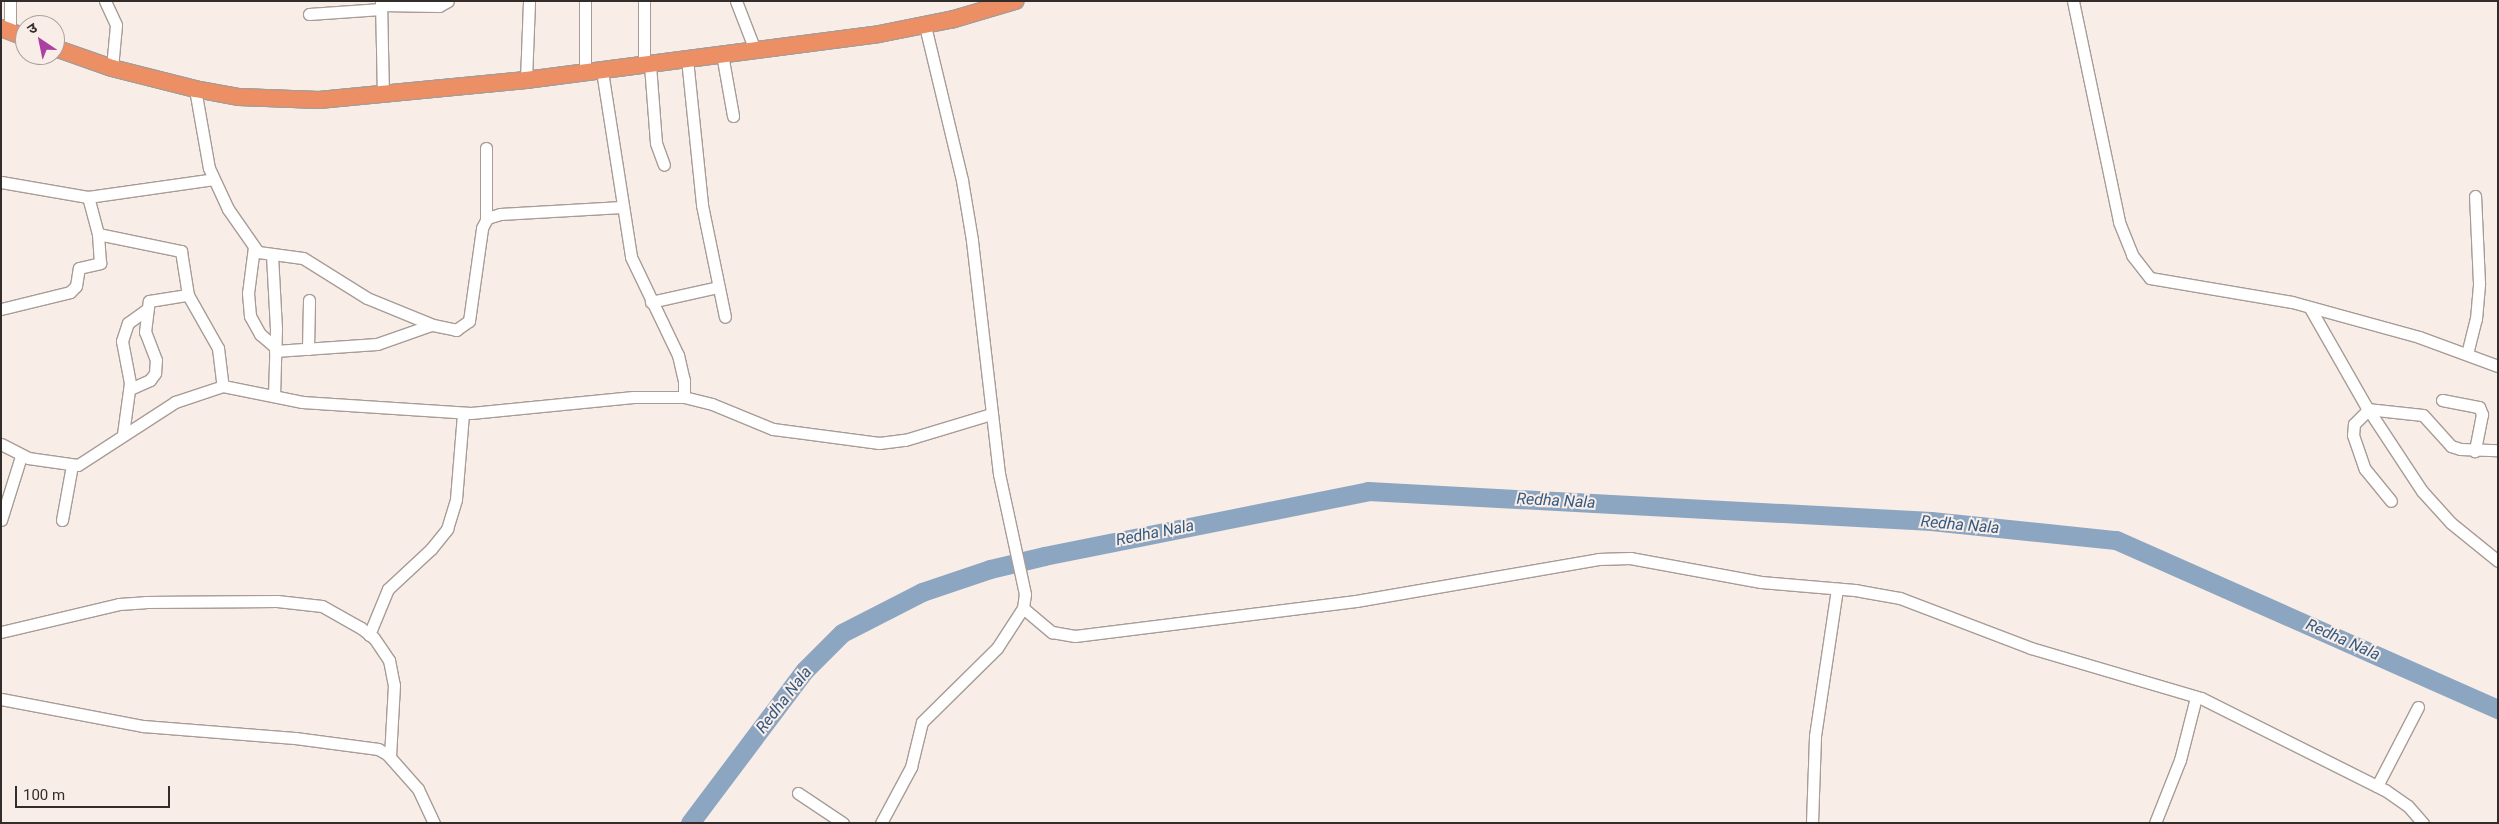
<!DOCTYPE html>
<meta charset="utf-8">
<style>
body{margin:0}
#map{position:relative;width:2499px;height:824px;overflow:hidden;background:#f9ede7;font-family:Roboto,"Noto Sans Devanagari",sans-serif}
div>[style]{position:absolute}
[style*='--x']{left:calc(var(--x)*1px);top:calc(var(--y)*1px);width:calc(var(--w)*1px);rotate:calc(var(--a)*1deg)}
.river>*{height:19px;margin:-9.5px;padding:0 9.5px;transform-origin:9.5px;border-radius:9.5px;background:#8ca6c2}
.roads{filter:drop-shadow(1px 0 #a79c96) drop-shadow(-1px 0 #a79c96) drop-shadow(0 1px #a79c96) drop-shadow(0 -1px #a79c96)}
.minor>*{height:11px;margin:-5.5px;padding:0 5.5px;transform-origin:5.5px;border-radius:5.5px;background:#fff}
.highway>*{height:16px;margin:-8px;padding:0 8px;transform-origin:8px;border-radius:8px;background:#ed8f64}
span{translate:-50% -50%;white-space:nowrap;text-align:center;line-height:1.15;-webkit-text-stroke:4px #f9ede7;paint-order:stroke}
.water-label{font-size:16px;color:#325a83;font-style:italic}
.frame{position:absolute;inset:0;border:2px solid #322d2b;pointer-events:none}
.north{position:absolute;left:15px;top:15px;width:50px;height:50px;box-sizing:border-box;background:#f9ede7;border:1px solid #a9a09c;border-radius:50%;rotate:326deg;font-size:14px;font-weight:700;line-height:20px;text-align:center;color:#322d2b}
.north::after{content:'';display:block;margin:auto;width:18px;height:22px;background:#ac40a0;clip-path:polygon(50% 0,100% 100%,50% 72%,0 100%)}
.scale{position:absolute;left:15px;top:786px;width:155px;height:22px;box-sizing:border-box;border:2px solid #322d2b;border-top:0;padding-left:6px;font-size:15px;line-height:18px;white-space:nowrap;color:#322d2b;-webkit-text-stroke:4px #f9ede7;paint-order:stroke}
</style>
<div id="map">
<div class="river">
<i style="--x:690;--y:823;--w:191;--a:-53.1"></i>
<i style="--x:805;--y:670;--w:52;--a:-45"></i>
<i style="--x:842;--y:633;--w:90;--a:-27.1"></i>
<i style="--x:922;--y:592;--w:72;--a:-18.7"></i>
<i style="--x:990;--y:569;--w:56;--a:-13.5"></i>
<i style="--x:1044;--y:556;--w:330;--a:-11.3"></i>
<i style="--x:1368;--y:491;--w:564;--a:3.05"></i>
<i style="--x:1931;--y:521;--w:186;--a:5.9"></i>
<i style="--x:2116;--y:540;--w:418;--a:23.9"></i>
</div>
<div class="roads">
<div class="minor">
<i style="--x:105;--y:1;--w:26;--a:65"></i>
<i style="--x:116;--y:25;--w:43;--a:95.3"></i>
<i style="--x:381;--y:1;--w:94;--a:88.8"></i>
<i style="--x:736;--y:1;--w:53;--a:68.8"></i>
<i style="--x:2073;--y:1;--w:226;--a:78.2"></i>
<i style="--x:2119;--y:222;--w:35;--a:68"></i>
<i style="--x:2132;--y:255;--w:29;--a:52"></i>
<i style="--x:2150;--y:278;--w:144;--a:9.6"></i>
<i style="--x:2292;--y:302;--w:132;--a:15.4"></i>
<i style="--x:2419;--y:337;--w:84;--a:20.2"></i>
<i style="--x:381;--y:5;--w:58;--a:1"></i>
<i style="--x:439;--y:6;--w:10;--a:-29"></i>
<i style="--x:309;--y:14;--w:72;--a:-4"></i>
<i style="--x:10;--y:32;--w:31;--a:-90"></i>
<i style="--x:722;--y:54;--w:63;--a:79.9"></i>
<i style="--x:687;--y:59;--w:147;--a:84.1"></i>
<i style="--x:702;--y:205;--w:114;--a:78.4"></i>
<i style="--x:644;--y:65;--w:64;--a:-90"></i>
<i style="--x:650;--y:65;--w:78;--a:85.6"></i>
<i style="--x:656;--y:143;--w:23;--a:70"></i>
<i style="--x:602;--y:71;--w:188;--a:81.1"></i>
<i style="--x:631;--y:257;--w:109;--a:64.4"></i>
<i style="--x:678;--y:355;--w:26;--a:77"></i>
<i style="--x:684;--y:380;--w:17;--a:90"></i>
<i style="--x:585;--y:73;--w:72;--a:-90"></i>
<i style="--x:526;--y:80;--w:79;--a:-87.8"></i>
<i style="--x:195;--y:89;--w:80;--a:80"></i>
<i style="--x:209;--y:168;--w:45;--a:65.1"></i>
<i style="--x:228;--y:209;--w:52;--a:55.1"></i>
<i style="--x:258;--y:252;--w:45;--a:7.6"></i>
<i style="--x:303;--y:258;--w:75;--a:32"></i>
<i style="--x:367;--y:298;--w:71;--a:22.2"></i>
<i style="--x:433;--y:325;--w:24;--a:12"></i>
<i style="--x:456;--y:330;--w:16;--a:-35"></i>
<i style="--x:469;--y:321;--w:94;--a:-82"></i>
<i style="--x:482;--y:228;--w:11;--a:-63"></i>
<i style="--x:487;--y:218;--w:14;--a:-17"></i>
<i style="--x:500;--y:214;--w:122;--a:-3.3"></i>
<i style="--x:486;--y:148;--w:72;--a:90"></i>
<i style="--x:1;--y:182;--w:88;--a:9.8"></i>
<i style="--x:88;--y:197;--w:127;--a:-8.1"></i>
<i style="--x:98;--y:234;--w:85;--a:11.6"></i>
<i style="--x:181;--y:251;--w:45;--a:81"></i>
<i style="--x:188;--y:295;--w:61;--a:60.5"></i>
<i style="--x:218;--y:348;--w:38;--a:83"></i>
<i style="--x:254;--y:247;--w:46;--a:97.4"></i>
<i style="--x:248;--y:293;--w:23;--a:85"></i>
<i style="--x:250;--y:316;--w:21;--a:61"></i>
<i style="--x:260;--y:334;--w:20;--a:41"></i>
<i style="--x:272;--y:255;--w:74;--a:86.9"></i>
<i style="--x:276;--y:329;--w:67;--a:91.7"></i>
<i style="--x:651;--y:302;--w:69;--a:-12.6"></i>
<i style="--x:2310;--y:308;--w:113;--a:60.3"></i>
<i style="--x:2366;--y:406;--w:102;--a:56.6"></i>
<i style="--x:2422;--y:491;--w:43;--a:47.8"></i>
<i style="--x:2451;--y:523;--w:60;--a:39"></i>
<i style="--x:1;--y:309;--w:71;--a:-13.8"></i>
<i style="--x:70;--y:292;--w:8;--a:-45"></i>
<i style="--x:76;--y:286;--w:18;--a:-81"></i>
<i style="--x:79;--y:268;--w:22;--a:-13"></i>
<i style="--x:100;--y:263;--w:29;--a:-94"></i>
<i style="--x:98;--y:234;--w:38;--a:-105"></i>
<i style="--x:308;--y:349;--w:49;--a:-88.8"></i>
<i style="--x:275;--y:351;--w:102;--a:-3.9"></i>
<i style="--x:377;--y:344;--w:57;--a:-19.4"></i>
<i style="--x:2467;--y:354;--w:36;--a:-76"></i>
<i style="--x:2476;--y:319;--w:36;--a:-85"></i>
<i style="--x:2479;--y:283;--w:87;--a:-92.6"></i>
<i style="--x:130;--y:389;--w:22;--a:-24"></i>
<i style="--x:150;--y:380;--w:9;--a:-54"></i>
<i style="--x:155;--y:373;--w:13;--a:-86"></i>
<i style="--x:156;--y:360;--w:30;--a:-111"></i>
<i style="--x:145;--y:332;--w:31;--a:-83"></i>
<i style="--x:149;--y:301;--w:39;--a:-9"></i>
<i style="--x:2442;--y:400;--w:38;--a:11"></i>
<i style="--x:2479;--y:407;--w:8;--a:67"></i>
<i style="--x:2482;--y:414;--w:38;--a:101"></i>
<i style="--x:2367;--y:409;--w:56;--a:6.1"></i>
<i style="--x:2423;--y:415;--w:42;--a:47.9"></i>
<i style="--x:2451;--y:446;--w:9;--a:18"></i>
<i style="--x:2460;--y:449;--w:38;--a:2"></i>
<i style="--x:2368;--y:410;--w:20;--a:135"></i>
<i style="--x:2354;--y:424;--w:11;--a:95"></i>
<i style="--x:2353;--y:435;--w:36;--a:71"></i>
<i style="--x:2365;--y:469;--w:41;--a:50.9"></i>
<i style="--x:123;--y:434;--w:51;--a:-82.2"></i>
<i style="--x:130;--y:383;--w:43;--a:-100.8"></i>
<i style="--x:122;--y:341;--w:19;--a:-72"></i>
<i style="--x:128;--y:323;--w:24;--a:-36"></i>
<i style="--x:1;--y:444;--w:30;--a:27"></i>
<i style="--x:28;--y:458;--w:50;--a:8"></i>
<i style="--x:78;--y:465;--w:116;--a:-33"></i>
<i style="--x:175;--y:402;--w:51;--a:-18.4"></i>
<i style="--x:223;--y:386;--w:81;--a:11.4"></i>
<i style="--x:302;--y:402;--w:169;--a:3.7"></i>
<i style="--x:471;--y:413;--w:163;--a:-5.6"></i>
<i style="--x:633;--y:397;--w:51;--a:0"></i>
<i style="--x:684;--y:397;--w:29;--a:14"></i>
<i style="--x:712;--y:404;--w:66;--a:22.3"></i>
<i style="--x:773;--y:429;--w:107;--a:7.5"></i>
<i style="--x:879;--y:443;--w:26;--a:-7"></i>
<i style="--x:905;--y:440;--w:90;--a:-16.8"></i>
<i style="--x:1;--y:520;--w:67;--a:-72.6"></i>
<i style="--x:62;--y:520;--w:56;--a:-79.7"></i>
<i style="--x:1023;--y:608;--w:38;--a:40"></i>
<i style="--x:1052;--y:632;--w:23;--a:10"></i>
<i style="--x:1075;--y:636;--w:283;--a:-7.1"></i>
<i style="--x:1356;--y:601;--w:246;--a:-9.8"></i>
<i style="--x:1598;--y:559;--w:32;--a:-2"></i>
<i style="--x:1630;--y:558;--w:133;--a:10.4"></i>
<i style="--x:1761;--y:582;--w:94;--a:4.9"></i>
<i style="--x:1855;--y:590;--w:46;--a:10.1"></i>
<i style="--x:1900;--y:598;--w:140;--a:20.9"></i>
<i style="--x:2031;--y:648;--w:177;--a:16.4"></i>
<i style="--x:2201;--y:698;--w:206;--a:26.6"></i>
<i style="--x:2385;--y:790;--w:28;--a:35"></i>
<i style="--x:2408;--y:806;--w:23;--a:49"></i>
<i style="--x:1;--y:632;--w:121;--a:-13.3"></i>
<i style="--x:119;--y:604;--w:26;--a:-4"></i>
<i style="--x:145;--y:602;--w:132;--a:-0.4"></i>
<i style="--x:277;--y:601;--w:45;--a:6.3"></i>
<i style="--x:322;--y:606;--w:45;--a:29.4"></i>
<i style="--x:361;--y:628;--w:16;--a:38"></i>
<i style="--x:374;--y:638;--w:27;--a:56"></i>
<i style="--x:389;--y:660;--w:25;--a:79"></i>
<i style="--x:394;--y:685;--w:72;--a:93.2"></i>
<i style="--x:369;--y:635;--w:50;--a:-67.6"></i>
<i style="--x:388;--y:589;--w:59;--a:-42.9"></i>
<i style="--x:431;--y:549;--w:26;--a:-51"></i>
<i style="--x:447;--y:529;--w:31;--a:-73"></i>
<i style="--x:456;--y:499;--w:86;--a:-85.3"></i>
<i style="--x:1;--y:699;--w:145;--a:10.8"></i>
<i style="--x:143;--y:726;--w:152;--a:4.5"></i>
<i style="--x:295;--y:738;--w:84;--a:7.5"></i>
<i style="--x:378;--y:749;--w:10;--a:29"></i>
<i style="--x:387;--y:754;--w:47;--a:48.5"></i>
<i style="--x:418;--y:789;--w:38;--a:65"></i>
<i style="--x:2377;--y:786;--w:89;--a:-62.6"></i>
<i style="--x:798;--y:793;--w:54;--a:33.7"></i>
<i style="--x:881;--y:823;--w:64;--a:-61.8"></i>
<i style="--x:911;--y:767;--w:46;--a:-76.3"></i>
<i style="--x:922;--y:722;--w:105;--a:-44.6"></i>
<i style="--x:997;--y:648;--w:48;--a:-57"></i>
<i style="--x:1023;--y:608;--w:14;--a:-82"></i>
<i style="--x:1025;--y:594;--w:123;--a:-102.2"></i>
<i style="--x:999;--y:474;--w:236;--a:-96.6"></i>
<i style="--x:972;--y:240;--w:61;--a:-99.5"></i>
<i style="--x:962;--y:180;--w:158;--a:-103.5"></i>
<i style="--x:1812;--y:823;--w:87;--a:-88"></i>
<i style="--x:1815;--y:736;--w:149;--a:-81.5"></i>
<i style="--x:2155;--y:823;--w:68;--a:-68.4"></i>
<i style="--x:2180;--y:760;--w:65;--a:-75.7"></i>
</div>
<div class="highway">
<i style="--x:1;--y:28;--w:26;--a:21"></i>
<i style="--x:55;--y:48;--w:60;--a:19.3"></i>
<i style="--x:112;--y:68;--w:86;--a:14.2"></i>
<i style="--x:195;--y:89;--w:45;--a:10.3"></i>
<i style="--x:239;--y:97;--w:80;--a:2.1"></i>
<i style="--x:319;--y:100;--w:208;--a:-5.5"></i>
<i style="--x:526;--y:80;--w:356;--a:-7.4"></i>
<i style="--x:879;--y:34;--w:76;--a:-11.3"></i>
<i style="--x:954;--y:19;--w:64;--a:-16.4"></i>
</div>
</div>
<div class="water-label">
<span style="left:1556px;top:501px;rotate:3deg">Redha Nala</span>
<span style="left:1960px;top:525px;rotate:5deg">Redha Nala</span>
<span style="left:1155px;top:533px;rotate:-11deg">Redha Nala</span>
<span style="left:2343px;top:640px;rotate:24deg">Redha Nala</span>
<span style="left:784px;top:700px;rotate:-52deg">Redha Nala</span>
</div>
<div class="frame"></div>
<div class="north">उ</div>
<div class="scale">100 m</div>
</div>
